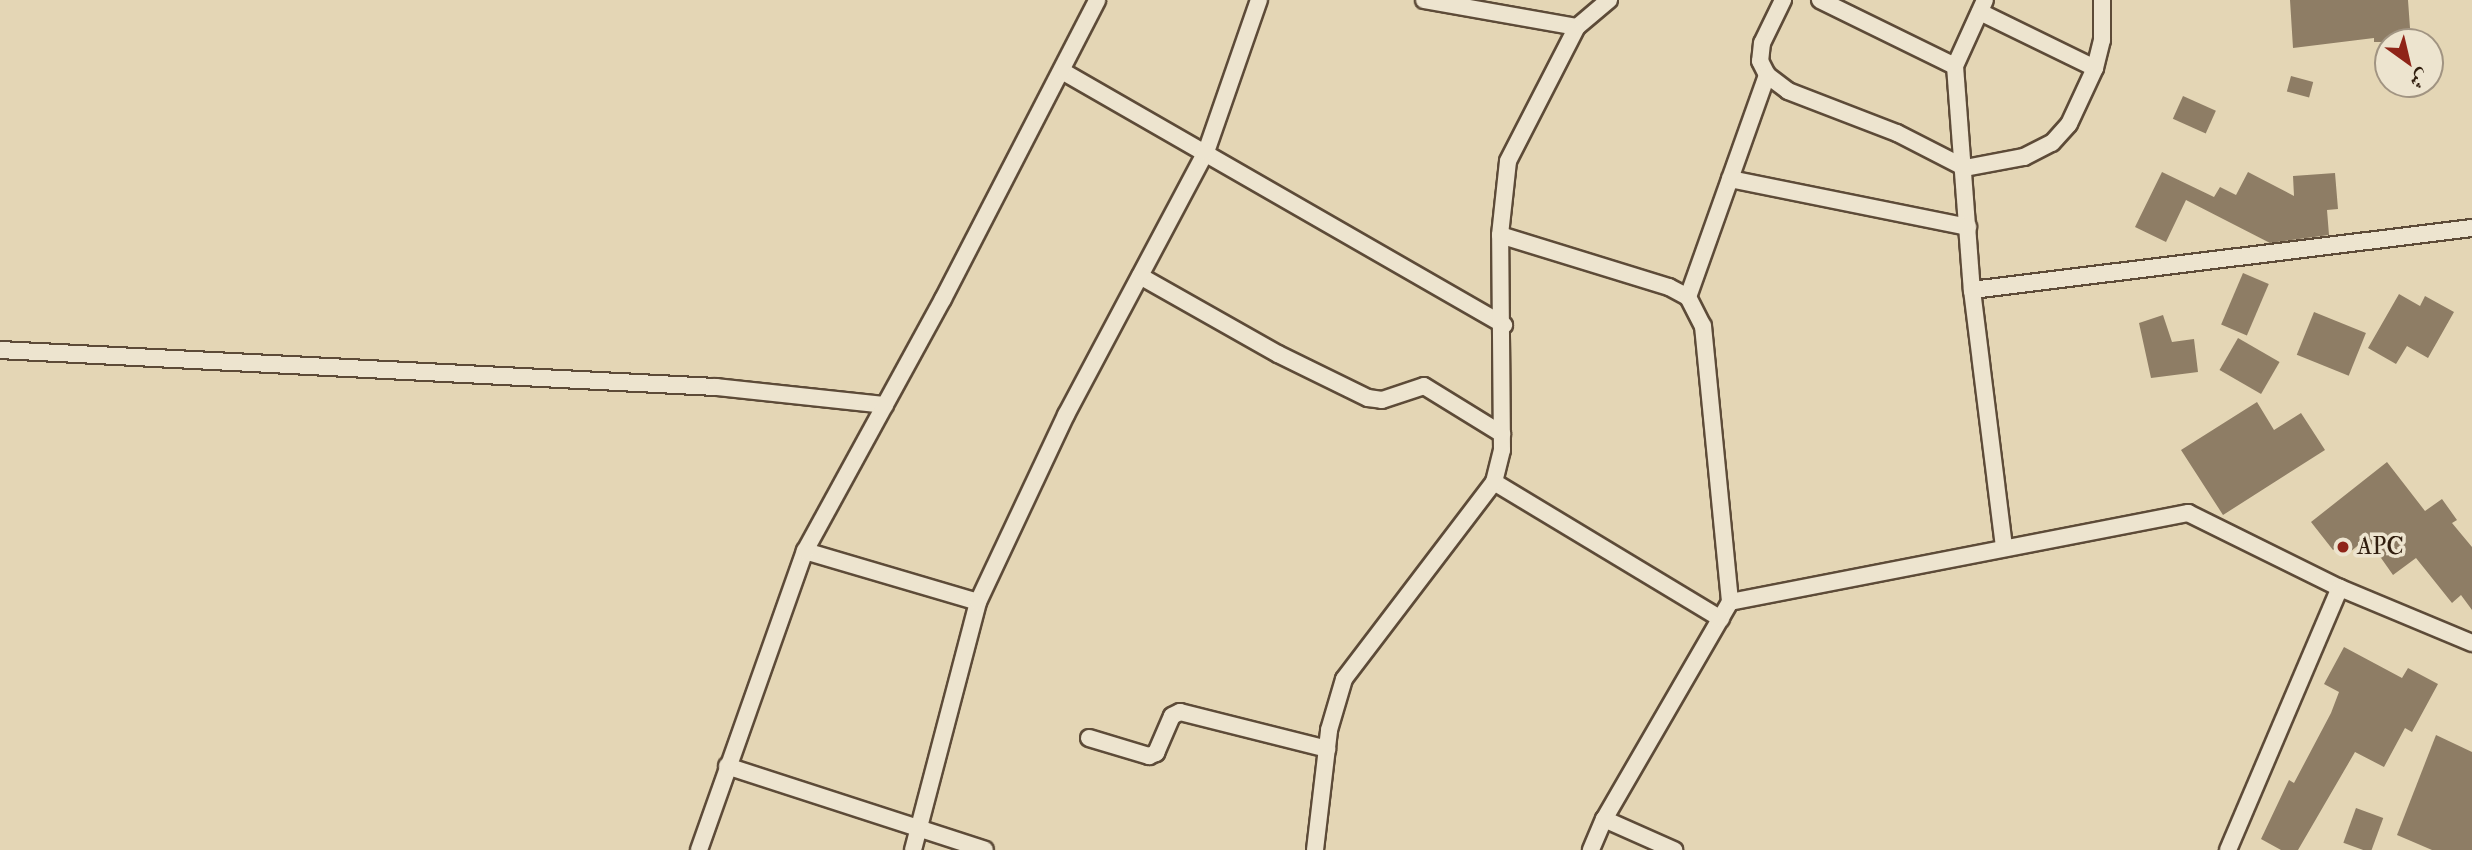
<!DOCTYPE html>
<meta charset="utf-8">
<style>
body{margin:0}
#map{position:relative;width:2472px;height:850px;overflow:hidden;background:#e4d6b5;font-family:"IM FELL Double Pica",Amiri,serif}
div>[style]{position:absolute}
[style*='--x']{left:calc(var(--x)*1px);top:calc(var(--y)*1px);width:calc(var(--w)*1px);rotate:calc(var(--a)*1deg)}
.building>*{inset:0;background:#8e7d65;transform-origin:0 0}
.roads{filter:drop-shadow(2px 0 #5d4b38) drop-shadow(-2px 0 #5d4b38) drop-shadow(0 2px #5d4b38) drop-shadow(0 -2px #5d4b38)}
.street>*{height:16px;margin:-8px;padding:0 8px;transform-origin:8px;border-radius:8px;background:#ede4cf}
.dots>*{width:19px;height:19px;translate:-50% -50%;box-sizing:border-box;border:4px solid #ede4cf;border-radius:50%}
span{translate:-50% -50%;white-space:nowrap;text-align:center;line-height:1.15;-webkit-text-stroke:7px #ede4cf;paint-order:stroke}
.poi-label{font-size:24px;color:#301d0e}
.left{translate:0 -50%;text-align:left}
.north{position:absolute;left:2374px;top:28px;width:70px;height:70px;box-sizing:border-box;background:#ede4cf;border:2px solid #a19482;border-radius:50%;rotate:146deg;font-size:19px;font-weight:700;line-height:28px;text-align:center;color:#301d0e}
.north::after{content:'';display:block;margin:auto;width:24px;height:32px;background:#8f2418;clip-path:polygon(50% 0,100% 100%,50% 72%,0 100%)}
</style>
<div id="map">
<div class="building">
<i style="clip-path:polygon(2290px 0,2408px 0,2411px 42px,2374px 42px,2374px 38px,2293px 48px)"></i>
<i style="left:2291px;top:76px;width:23px;height:16px;rotate:15deg"></i>
<i style="left:2183px;top:96px;width:36px;height:25px;rotate:24deg"></i>
<i style="clip-path:polygon(2162px 172px,2214px 197px,2220px 187px,2236px 195px,2248px 172px,2294px 196px,2293px 176px,2335px 173px,2338px 209px,2327px 210px,2329px 235px,2270px 243px,2186px 200px,2166px 242px,2135px 227px)"></i>
<i style="left:2243px;top:273px;width:28px;height:56px;rotate:23deg"></i>
<i style="clip-path:polygon(2399px 294px,2420px 306px,2425px 296px,2454px 312px,2428px 358px,2407px 346px,2396px 364px,2368px 348px)"></i>
<i style="left:2314px;top:312px;width:56px;height:46px;rotate:22deg"></i>
<i style="clip-path:polygon(2163px 315px,2172px 342px,2194px 339px,2198px 372px,2151px 378px,2139px 323px)"></i>
<i style="left:2238px;top:338px;width:48px;height:37px;rotate:30deg"></i>
<i style="clip-path:polygon(2257px 402px,2274px 430px,2301px 413px,2325px 450px,2223px 515px,2181px 450px)"></i>
<i style="clip-path:polygon(2387px 462px,2425px 511px,2442px 499px,2457px 520px,2452px 523px,2472px 547px,2472px 610px,2461px 595px,2452px 603px,2416px 558px,2393px 575px,2367px 538px,2350px 552px,2342px 543px,2333px 550px,2311px 522px)"></i>
<i style="clip-path:polygon(2344px 647px,2402px 678px,2408px 668px,2438px 684px,2412px 732px,2405px 728px,2384px 767px,2355px 752px,2298px 850px,2281px 850px,2261px 839px,2289px 780px,2294px 783px,2331px 713px,2339px 692px,2324px 684px)"></i>
<i style="clip-path:polygon(2436px 735px,2472px 752px,2472px 850px,2432px 850px,2397px 835px)"></i>
<i style="left:2356px;top:808px;width:29px;height:37px;rotate:20deg"></i>
</div>
<div class="roads">
<div class="street">
<i style="--x:1424;--y:0;--w:155;--a:10"></i>
<i style="--x:1783;--y:0;--w:48;--a:116"></i>
<i style="--x:1762;--y:43;--w:18;--a:96"></i>
<i style="--x:1760;--y:61;--w:16;--a:63"></i>
<i style="--x:1767;--y:75;--w:26;--a:37"></i>
<i style="--x:1788;--y:91;--w:117;--a:21.1"></i>
<i style="--x:1897;--y:133;--w:76;--a:27.2"></i>
<i style="--x:1965;--y:168;--w:60;--a:-10.6"></i>
<i style="--x:2024;--y:157;--w:31;--a:-27"></i>
<i style="--x:2052;--y:143;--w:25;--a:-48"></i>
<i style="--x:2069;--y:124;--w:62;--a:-65.1"></i>
<i style="--x:2095;--y:68;--w:29;--a:-76"></i>
<i style="--x:2102;--y:40;--w:40;--a:-90"></i>
<i style="--x:1820;--y:0;--w:150;--a:26.1"></i>
<i style="--x:1955;--y:66;--w:225;--a:85.7"></i>
<i style="--x:1972;--y:290;--w:260;--a:82.9"></i>
<i style="--x:1980;--y:12;--w:128;--a:26"></i>
<i style="--x:1955;--y:66;--w:72;--a:-65.6"></i>
<i style="--x:1062;--y:71;--w:510;--a:29.88"></i>
<i style="--x:1730;--y:179;--w:243;--a:11.4"></i>
<i style="--x:1500;--y:235;--w:177;--a:17.1"></i>
<i style="--x:1669;--y:287;--w:21;--a:28"></i>
<i style="--x:1688;--y:297;--w:33;--a:63"></i>
<i style="--x:1703;--y:326;--w:277;--a:84.4"></i>
<i style="--x:1730;--y:602;--w:251;--a:120.1"></i>
<i style="--x:1604;--y:819;--w:34;--a:113"></i>
<i style="--x:1140;--y:276;--w:159;--a:29.5"></i>
<i style="--x:1278;--y:354;--w:100;--a:26.1"></i>
<i style="--x:1368;--y:398;--w:14;--a:8"></i>
<i style="--x:1382;--y:400;--w:44;--a:-18.4"></i>
<i style="--x:1424;--y:386;--w:92;--a:31.6"></i>
<i style="--x:1972;--y:290;--w:504;--a:-7.07"></i>
<i style="--x:1688;--y:297;--w:236;--a:-70.4"></i>
<i style="--x:0;--y:350;--w:717;--a:2.96"></i>
<i style="--x:716;--y:387;--w:170;--a:6.1"></i>
<i style="--x:1494;--y:482;--w:265;--a:31.1"></i>
<i style="--x:805;--y:551;--w:180;--a:16.4"></i>
<i style="--x:1730;--y:602;--w:467;--a:-11"></i>
<i style="--x:2188;--y:513;--w:169;--a:26.3"></i>
<i style="--x:2340;--y:588;--w:143;--a:22.6"></i>
<i style="--x:1089;--y:738;--w:63;--a:16.7"></i>
<i style="--x:1149;--y:756;--w:8;--a:-23"></i>
<i style="--x:1156;--y:753;--w:40;--a:-66.6"></i>
<i style="--x:1172;--y:716;--w:9;--a:-27"></i>
<i style="--x:1180;--y:712;--w:152;--a:14.1"></i>
<i style="--x:727;--y:766;--w:271;--a:18"></i>
<i style="--x:1604;--y:819;--w:77;--a:23.9"></i>
<i style="--x:699;--y:850;--w:317;--a:-70.5"></i>
<i style="--x:805;--y:551;--w:287;--a:-61.3"></i>
<i style="--x:943;--y:299;--w:336;--a:-62.7"></i>
<i style="--x:913;--y:850;--w:256;--a:-75.3"></i>
<i style="--x:978;--y:602;--w:207;--a:-64.8"></i>
<i style="--x:1066;--y:415;--w:298;--a:-62"></i>
<i style="--x:1206;--y:152;--w:161;--a:-70.8"></i>
<i style="--x:1315;--y:850;--w:121;--a:-83.3"></i>
<i style="--x:1329;--y:730;--w:53;--a:-73.6"></i>
<i style="--x:1344;--y:679;--w:248;--a:-52.7"></i>
<i style="--x:1494;--y:482;--w:33;--a:-76"></i>
<i style="--x:1502;--y:450;--w:215;--a:-90.5"></i>
<i style="--x:1500;--y:235;--w:74;--a:-83.8"></i>
<i style="--x:1508;--y:161;--w:151;--a:-62.8"></i>
<i style="--x:1577;--y:27;--w:42;--a:-40.2"></i>
<i style="--x:2228;--y:850;--w:285;--a:-66.9"></i>
</div>
</div>
<div class="dots">
<i style="left:2343px;top:547px;background:#8f2418"></i>
</div>
<div class="poi-label">
<span class="left" style="left:2357px;top:547px">APC</span>
</div>
<div class="north">ش</div>
</div>
